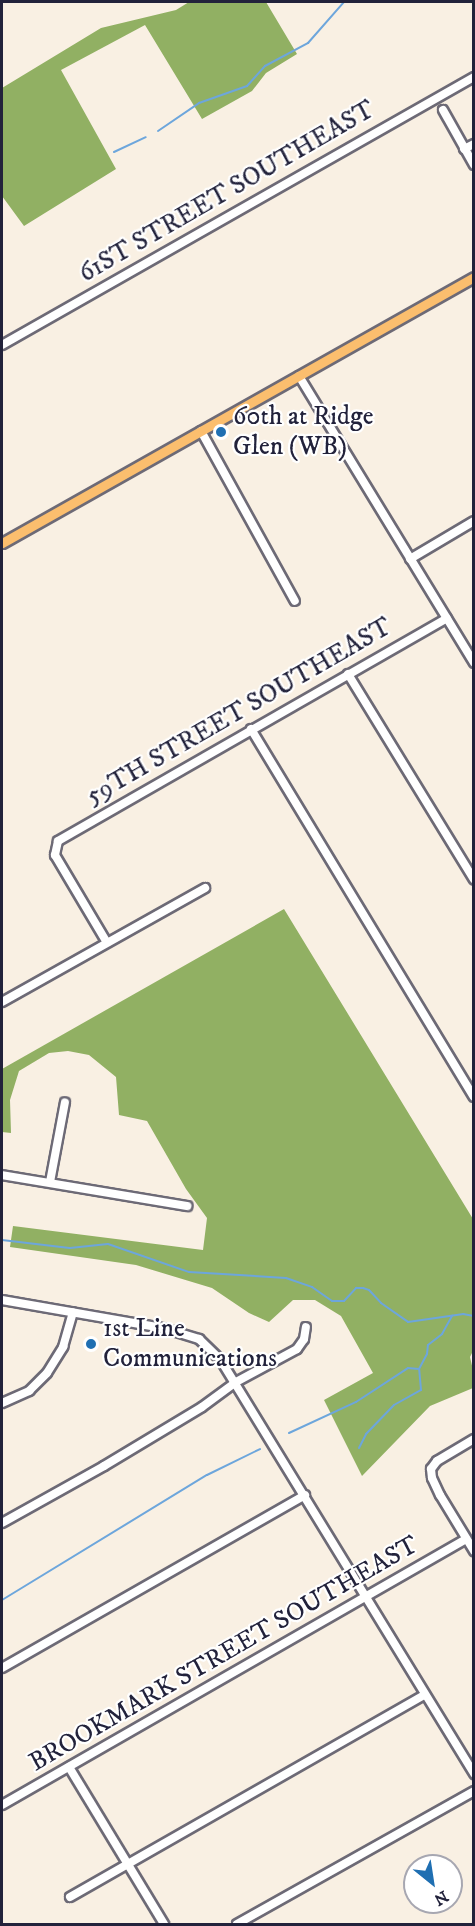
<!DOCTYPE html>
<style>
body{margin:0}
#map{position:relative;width:475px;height:1926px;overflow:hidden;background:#f9f0e3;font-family:"IM FELL DW Pica",serif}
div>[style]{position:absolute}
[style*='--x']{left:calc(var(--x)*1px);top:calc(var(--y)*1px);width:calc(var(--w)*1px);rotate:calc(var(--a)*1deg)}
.forest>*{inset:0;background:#91b063}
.stream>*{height:2px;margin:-1px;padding:0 1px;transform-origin:1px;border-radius:1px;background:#6da6dc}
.roads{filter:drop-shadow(2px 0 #6d6a76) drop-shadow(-2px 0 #6d6a76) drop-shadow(0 2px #6d6a76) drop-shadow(0 -2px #6d6a76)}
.minor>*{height:8px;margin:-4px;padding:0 4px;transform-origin:4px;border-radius:4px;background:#fff}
.major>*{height:9px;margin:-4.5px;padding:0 4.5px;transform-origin:4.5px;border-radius:4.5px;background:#fbbe6e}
.dots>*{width:16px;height:16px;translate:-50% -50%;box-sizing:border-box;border:3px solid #fff;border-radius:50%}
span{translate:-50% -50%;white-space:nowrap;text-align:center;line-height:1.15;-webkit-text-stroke:4.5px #fff;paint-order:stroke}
.street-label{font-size:26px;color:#22223b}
.poi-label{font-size:26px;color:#22223b}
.left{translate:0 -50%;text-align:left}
.frame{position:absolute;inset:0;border:3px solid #22223b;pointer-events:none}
.north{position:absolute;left:403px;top:1854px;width:60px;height:60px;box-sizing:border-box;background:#fff;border:2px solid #a7a7b1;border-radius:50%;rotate:150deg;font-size:16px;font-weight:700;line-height:24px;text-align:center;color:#22223b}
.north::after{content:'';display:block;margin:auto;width:21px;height:27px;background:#1f6fb2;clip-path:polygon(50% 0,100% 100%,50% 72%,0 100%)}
</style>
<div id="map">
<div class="forest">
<i style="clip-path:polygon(189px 2px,266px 2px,297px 54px,266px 73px,252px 91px,202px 119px,145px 25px,61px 70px,116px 169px,24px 226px,2px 196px,2px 88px,101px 28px,176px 10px)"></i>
<i style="clip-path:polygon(284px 909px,473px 1219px,474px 1349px,470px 1357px,473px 1370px,473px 1388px,430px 1406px,362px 1476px,324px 1400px,373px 1373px,341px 1316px,315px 1300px,293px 1300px,269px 1322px,249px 1313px,212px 1288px,136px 1265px,10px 1247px,13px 1226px,203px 1250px,207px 1218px,186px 1189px,147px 1121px,119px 1115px,116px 1077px,89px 1055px,68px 1051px,49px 1053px,19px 1071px,10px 1100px,11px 1133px,2px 1132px,2px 1069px)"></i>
</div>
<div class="stream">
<i style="--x:158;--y:131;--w:50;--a:-34.3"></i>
<i style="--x:199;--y:103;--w:51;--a:-19.5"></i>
<i style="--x:247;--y:86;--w:27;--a:-48"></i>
<i style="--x:265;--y:66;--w:49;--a:-28.1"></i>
<i style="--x:308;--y:43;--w:55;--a:-48.7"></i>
<i style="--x:114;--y:152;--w:35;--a:-25"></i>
<i style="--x:2;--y:1240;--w:68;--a:6.7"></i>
<i style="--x:70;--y:1248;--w:38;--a:-6"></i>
<i style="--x:108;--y:1244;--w:86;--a:19.1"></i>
<i style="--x:189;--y:1272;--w:97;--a:3.5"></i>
<i style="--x:286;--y:1278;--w:28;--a:19"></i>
<i style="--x:312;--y:1287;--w:24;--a:35"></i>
<i style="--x:332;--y:1301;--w:12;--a:0"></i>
<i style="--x:344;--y:1301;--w:18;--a:-47"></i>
<i style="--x:356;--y:1288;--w:7;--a:0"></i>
<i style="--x:363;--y:1288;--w:6;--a:18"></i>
<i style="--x:369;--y:1290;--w:18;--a:47"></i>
<i style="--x:381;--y:1303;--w:33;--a:35"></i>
<i style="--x:408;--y:1322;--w:56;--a:-8.3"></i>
<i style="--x:463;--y:1314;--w:11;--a:10"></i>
<i style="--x:474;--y:1297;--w:9;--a:90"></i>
<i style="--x:289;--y:1433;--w:74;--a:-24.8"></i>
<i style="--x:356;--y:1402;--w:62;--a:-33.2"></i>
<i style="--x:408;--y:1368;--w:11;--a:5"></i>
<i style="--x:359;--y:1448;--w:16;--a:-63"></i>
<i style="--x:366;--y:1434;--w:40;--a:-46"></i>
<i style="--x:394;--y:1405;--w:31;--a:-29"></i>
<i style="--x:421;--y:1390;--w:21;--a:-95"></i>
<i style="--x:419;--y:1369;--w:17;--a:-62"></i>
<i style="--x:427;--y:1354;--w:9;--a:-84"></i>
<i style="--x:428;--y:1345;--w:18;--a:-38"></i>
<i style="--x:442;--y:1334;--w:21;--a:-61"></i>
<i style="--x:2;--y:1600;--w:240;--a:-31.4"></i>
<i style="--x:207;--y:1475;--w:59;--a:-26.1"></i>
</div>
<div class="roads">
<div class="minor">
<i style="--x:443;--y:110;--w:63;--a:60.6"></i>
<i style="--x:464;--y:149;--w:11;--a:-27"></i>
<i style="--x:2;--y:345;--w:543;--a:-29.59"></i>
<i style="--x:299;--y:376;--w:336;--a:58.6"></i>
<i style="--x:201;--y:431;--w:194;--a:61.1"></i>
<i style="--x:410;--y:559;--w:74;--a:-30.7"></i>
<i style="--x:348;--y:674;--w:241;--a:58.5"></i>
<i style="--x:251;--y:729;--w:430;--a:58.8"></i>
<i style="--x:106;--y:941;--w:100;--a:-120.7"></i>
<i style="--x:55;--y:855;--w:14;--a:-78"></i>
<i style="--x:58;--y:841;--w:448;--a:-29.8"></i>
<i style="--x:2;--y:1002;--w:233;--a:-29.3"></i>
<i style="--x:2;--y:1175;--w:188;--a:9.5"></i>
<i style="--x:50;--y:1182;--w:81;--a:-79.4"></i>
<i style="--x:2;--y:1300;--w:163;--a:9.9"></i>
<i style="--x:163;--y:1328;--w:38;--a:17"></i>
<i style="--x:199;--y:1339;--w:29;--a:44"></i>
<i style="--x:220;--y:1359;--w:487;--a:58.5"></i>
<i style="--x:2;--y:1403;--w:30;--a:-24"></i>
<i style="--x:29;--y:1391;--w:25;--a:-45"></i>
<i style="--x:47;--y:1373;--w:31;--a:-58"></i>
<i style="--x:63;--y:1347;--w:36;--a:-74"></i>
<i style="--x:474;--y:1439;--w:43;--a:149.3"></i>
<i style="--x:437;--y:1461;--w:10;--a:127"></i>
<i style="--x:431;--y:1469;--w:9;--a:84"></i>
<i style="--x:432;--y:1478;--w:19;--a:65"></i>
<i style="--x:440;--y:1495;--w:66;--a:58.7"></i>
<i style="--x:2;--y:1523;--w:117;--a:-29.2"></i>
<i style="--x:104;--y:1466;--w:114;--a:-31"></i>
<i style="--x:202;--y:1407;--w:42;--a:-36.3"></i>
<i style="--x:236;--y:1382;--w:69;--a:-28.4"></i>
<i style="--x:297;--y:1349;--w:12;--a:-55"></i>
<i style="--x:304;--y:1339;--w:12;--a:-81"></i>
<i style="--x:2;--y:1668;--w:349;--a:-29.7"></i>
<i style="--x:69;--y:1767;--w:184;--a:58.8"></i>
<i style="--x:2;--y:1805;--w:535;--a:-29.82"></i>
<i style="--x:70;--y:1897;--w:408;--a:-29.7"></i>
<i style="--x:237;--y:1924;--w:272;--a:-29.3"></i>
</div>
<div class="major">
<i style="--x:2;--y:543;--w:542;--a:-29.4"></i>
</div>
</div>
<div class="dots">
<i style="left:221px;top:432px;background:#1f6fb2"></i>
<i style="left:91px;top:1344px;background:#1f6fb2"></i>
</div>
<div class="street-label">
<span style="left:227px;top:192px;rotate:-30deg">61ST STREET SOUTHEAST</span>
<span style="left:239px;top:712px;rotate:-30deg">59TH STREET SOUTHEAST</span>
<span style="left:224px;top:1654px;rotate:-30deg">BROOKMARK STREET SOUTHEAST</span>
</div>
<div class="poi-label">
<span class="left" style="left:233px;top:432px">60th at Ridge<br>Glen (WB)</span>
<span class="left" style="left:103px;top:1344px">1st Line<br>Communications</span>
</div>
<div class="frame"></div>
<div class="north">N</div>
</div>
